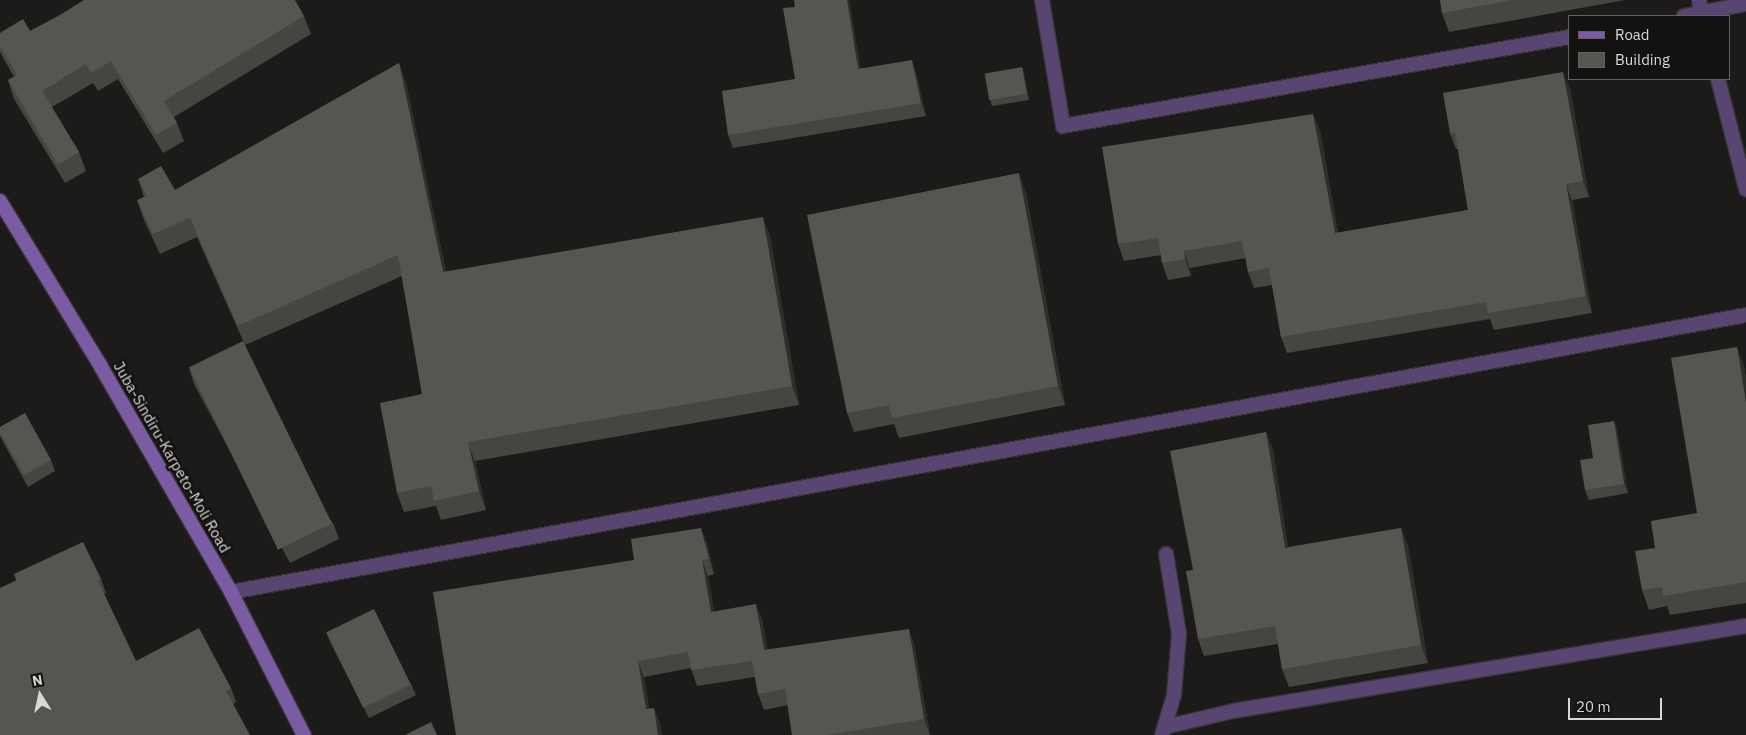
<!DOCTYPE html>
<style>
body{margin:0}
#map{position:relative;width:1746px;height:735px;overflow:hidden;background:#1c1b19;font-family:"IBM Plex Sans",sans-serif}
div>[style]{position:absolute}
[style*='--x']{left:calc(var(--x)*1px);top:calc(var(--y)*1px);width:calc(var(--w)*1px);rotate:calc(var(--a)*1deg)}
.roads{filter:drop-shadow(1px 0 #363533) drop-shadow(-1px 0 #363533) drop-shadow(0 1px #363533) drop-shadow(0 -1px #363533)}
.service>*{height:14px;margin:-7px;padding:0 7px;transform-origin:7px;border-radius:7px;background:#584572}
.minor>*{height:14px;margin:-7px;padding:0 7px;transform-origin:7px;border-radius:7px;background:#584572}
.secondary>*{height:14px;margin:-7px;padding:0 7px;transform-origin:7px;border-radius:7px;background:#7b5ba3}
.wall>*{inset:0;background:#454542}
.shaded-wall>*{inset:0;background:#2e2e2b}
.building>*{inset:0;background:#555552;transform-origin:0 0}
span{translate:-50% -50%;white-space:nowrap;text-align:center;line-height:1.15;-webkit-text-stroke:5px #131210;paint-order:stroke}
.street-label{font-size:15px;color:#d8d8d6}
.legend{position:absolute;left:1568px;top:15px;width:162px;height:65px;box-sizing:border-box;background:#131210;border:1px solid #62615f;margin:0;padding:6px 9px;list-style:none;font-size:15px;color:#d8d8d6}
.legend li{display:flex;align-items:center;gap:10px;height:25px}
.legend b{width:25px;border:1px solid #62615f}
.north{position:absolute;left:15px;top:670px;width:50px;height:50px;-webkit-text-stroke:4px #131210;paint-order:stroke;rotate:350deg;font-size:14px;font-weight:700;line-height:20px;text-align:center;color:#d8d8d6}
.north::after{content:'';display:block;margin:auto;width:18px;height:22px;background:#d8d8d6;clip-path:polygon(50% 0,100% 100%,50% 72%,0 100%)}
.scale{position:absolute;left:1568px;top:698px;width:94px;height:22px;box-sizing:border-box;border:2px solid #d8d8d6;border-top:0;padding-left:6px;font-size:15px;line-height:18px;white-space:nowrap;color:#d8d8d6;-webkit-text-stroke:4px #131210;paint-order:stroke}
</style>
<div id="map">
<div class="roads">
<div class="service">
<i style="--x:1042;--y:0;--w:128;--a:80.5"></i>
<i style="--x:1699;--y:0;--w:16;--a:79"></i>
<i style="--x:1718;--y:79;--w:114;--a:75.7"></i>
</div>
<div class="minor">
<i style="--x:1684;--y:16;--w:63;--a:-11"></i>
<i style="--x:1063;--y:126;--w:515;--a:-9.96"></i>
<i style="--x:231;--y:592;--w:1540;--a:-10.36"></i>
<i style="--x:1165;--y:727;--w:70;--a:-13.2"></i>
<i style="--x:1233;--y:711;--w:520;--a:-9.41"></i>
<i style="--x:1162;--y:735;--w:42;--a:-73.3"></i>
<i style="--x:1174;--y:695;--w:61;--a:-85.3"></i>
<i style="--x:1179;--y:634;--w:81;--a:-99.2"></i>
</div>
<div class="secondary">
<i style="--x:0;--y:201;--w:192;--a:58.6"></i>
<i style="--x:100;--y:365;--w:262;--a:60"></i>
<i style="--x:231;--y:592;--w:161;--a:63"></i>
</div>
</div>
<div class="wall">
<i style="clip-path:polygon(794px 0,849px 0,860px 68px,916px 73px,926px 116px,733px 148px,728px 135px,795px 79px,795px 7px)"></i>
<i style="clip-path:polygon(1440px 0,1625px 0,1449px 32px,1442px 13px)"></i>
<i style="clip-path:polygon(304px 16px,311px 34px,174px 117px,177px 123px,184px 141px,163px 153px,118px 79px,98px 91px,93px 83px,52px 107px,79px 152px,86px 171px,65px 183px,14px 99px,8px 80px,14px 77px,0 52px,0 33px)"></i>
<i style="clip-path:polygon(399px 63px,406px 83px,446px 272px,770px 236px,799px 405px,475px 461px,486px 510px,441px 520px,436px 506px,404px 512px,397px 493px,422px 394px,402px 276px,245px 345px,197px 237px,160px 254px,144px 220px,137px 200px,144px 197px,138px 179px,175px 190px)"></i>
<i style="clip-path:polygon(1022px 67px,1024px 73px,1029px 100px,992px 106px,990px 100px)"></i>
<i style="clip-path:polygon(1570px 88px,1589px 197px,1572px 200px,1592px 313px,1494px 330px,1490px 319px,1287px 353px,1281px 337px,1272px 285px,1254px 288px,1248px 272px,1246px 258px,1190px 268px,1191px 276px,1168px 280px,1162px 263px,1161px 255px,1124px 261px,1118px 244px,1320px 130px,1338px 233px,1468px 210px,1458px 149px,1456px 149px,1450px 133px)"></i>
<i style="clip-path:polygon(1026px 192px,1065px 405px,899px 438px,894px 424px,854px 432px,847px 413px)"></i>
<i style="clip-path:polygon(1737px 347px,1744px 367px,1746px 380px,1746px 603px,1670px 615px,1667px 606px,1649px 610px,1642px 590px,1655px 548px,1697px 513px)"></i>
<i style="clip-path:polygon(189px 368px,333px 523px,339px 539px,290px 563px,194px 384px)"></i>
<i style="clip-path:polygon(1614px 421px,1617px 430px,1628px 493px,1589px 500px,1585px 490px,1593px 458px)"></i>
<i style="clip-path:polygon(0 427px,51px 460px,55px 471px,28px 487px,2px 440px,0 436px)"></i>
<i style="clip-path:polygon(1266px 432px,1273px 450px,1288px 547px,1401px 528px,1408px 546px,1428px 663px,1289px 687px,1282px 669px,1278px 644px,1204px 656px,1198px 639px,1193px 570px)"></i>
<i style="clip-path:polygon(707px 543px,714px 574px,708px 576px,714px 612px,762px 619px,767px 649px,914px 644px,930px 735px,792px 735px,788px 705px,764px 710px,758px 694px,755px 677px,697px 686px,691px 668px,644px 677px,649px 709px,654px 708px,660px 724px,662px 735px,456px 735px,634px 560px)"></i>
<i style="clip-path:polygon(14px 574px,101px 579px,106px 593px,104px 594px,136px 661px,231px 688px,236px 702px,233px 704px,0 735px,16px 580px)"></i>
<i style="clip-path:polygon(326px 632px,411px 684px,416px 695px,369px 718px,331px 644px)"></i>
</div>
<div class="shaded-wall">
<i style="clip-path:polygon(847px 0,849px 0,863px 82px,858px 69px)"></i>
<i style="clip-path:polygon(912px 60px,916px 73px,926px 116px,921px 103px)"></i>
<i style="clip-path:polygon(399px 63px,406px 83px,450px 292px,443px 272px)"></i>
<i style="clip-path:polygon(1022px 67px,1024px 73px,1029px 100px,1027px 94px)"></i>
<i style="clip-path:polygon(1563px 72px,1570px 88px,1589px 197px,1583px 181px)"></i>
<i style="clip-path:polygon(1313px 114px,1320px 130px,1341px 250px,1335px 233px)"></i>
<i style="clip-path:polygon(1019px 173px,1026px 192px,1065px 405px,1058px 386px)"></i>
<i style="clip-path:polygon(1566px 184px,1572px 200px,1592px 313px,1586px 296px)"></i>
<i style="clip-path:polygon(763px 217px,770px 236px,799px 405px,792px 386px)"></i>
<i style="clip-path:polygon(1184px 251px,1190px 268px,1191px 276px,1185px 259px)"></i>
<i style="clip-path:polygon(1737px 347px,1744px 367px,1746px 380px,1746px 403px)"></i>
<i style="clip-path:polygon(1614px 421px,1617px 430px,1628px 493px,1624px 484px)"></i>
<i style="clip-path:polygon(1266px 432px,1273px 450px,1291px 566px,1285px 548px)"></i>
<i style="clip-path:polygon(468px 442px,475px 461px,486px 510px,479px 491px)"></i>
<i style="clip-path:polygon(701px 528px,707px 543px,714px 574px,709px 559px)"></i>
<i style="clip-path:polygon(1401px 528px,1408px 546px,1428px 663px,1421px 645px)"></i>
<i style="clip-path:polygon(702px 560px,708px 576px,717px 627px,711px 612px)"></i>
<i style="clip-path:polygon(756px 604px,762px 619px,770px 665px,764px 650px)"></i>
<i style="clip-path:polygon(909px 629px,914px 644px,930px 735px,924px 719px)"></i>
<i style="clip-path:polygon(638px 661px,644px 677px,652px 725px,646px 709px)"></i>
<i style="clip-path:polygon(654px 708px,660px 724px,662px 735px,658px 735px)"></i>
</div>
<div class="building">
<i style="clip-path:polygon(84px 0,295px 0,304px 16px,164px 101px,177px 123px,156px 135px,111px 61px,91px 73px,86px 64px,42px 91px,79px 152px,58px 165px,8px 80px,17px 75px,0 46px,0 33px,23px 19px,30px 31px,60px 15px)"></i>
<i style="clip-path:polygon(794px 0,847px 0,858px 69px,912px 60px,921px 103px,728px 135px,722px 91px,795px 79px,783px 8px,795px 7px)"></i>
<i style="clip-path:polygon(1440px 0,1512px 0,1442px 13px)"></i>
<i style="clip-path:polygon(399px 63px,443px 272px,763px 217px,792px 386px,468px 442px,479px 491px,434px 501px,431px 486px,397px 493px,380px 403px,422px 394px,398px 255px,238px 326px,190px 218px,153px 234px,137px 200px,147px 196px,138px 179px,161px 166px,175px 190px)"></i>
<i style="left:1022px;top:67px;width:27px;height:38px;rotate:80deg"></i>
<i style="clip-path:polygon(1563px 72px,1583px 181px,1566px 184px,1586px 296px,1488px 313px,1486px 302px,1281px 337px,1269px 268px,1248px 272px,1242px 241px,1184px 251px,1185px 259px,1162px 263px,1158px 238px,1118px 244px,1102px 147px,1313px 114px,1335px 233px,1468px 210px,1455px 132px,1450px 133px,1443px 93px)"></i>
<i style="clip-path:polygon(1019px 173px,1058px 386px,892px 418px,889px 405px,847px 413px,807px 215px)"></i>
<i style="left:243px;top:341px;width:203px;height:60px;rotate:64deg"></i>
<i style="clip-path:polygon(1737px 347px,1746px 403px,1746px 582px,1663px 596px,1662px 587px,1642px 590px,1635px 551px,1655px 548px,1651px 521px,1697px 513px,1671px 358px)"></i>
<i style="clip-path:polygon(25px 413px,51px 460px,24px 475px,0 433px,0 427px)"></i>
<i style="clip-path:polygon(1614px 421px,1624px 484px,1585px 490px,1580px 460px,1593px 458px,1588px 425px)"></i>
<i style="clip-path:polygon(1266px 432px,1285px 548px,1401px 528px,1421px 645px,1282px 669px,1275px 626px,1198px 639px,1186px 571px,1193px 570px,1170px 451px)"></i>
<i style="clip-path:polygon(701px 528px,709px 559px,702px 560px,711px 612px,756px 604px,764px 650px,909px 629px,924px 719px,827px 735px,792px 735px,785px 689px,758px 694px,752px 661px,691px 670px,688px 652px,638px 661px,646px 709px,654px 708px,658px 735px,456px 735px,433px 592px,634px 560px,631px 539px)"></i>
<i style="clip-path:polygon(83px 542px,101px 579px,98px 581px,136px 661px,199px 628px,231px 688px,226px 691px,250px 735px,0 735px,0 588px,17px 580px,14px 574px)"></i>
<i style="left:374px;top:609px;width:84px;height:53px;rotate:64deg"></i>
<i style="clip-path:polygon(431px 722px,437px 735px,405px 735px)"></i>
</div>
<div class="street-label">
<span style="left:172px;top:457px;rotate:60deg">Juba-Sindiru-Karpeto-Moli Road</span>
</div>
<ul class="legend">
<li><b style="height:6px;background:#7b5ba3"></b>Road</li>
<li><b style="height:14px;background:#555552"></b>Building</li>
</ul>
<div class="north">N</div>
<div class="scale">20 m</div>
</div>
